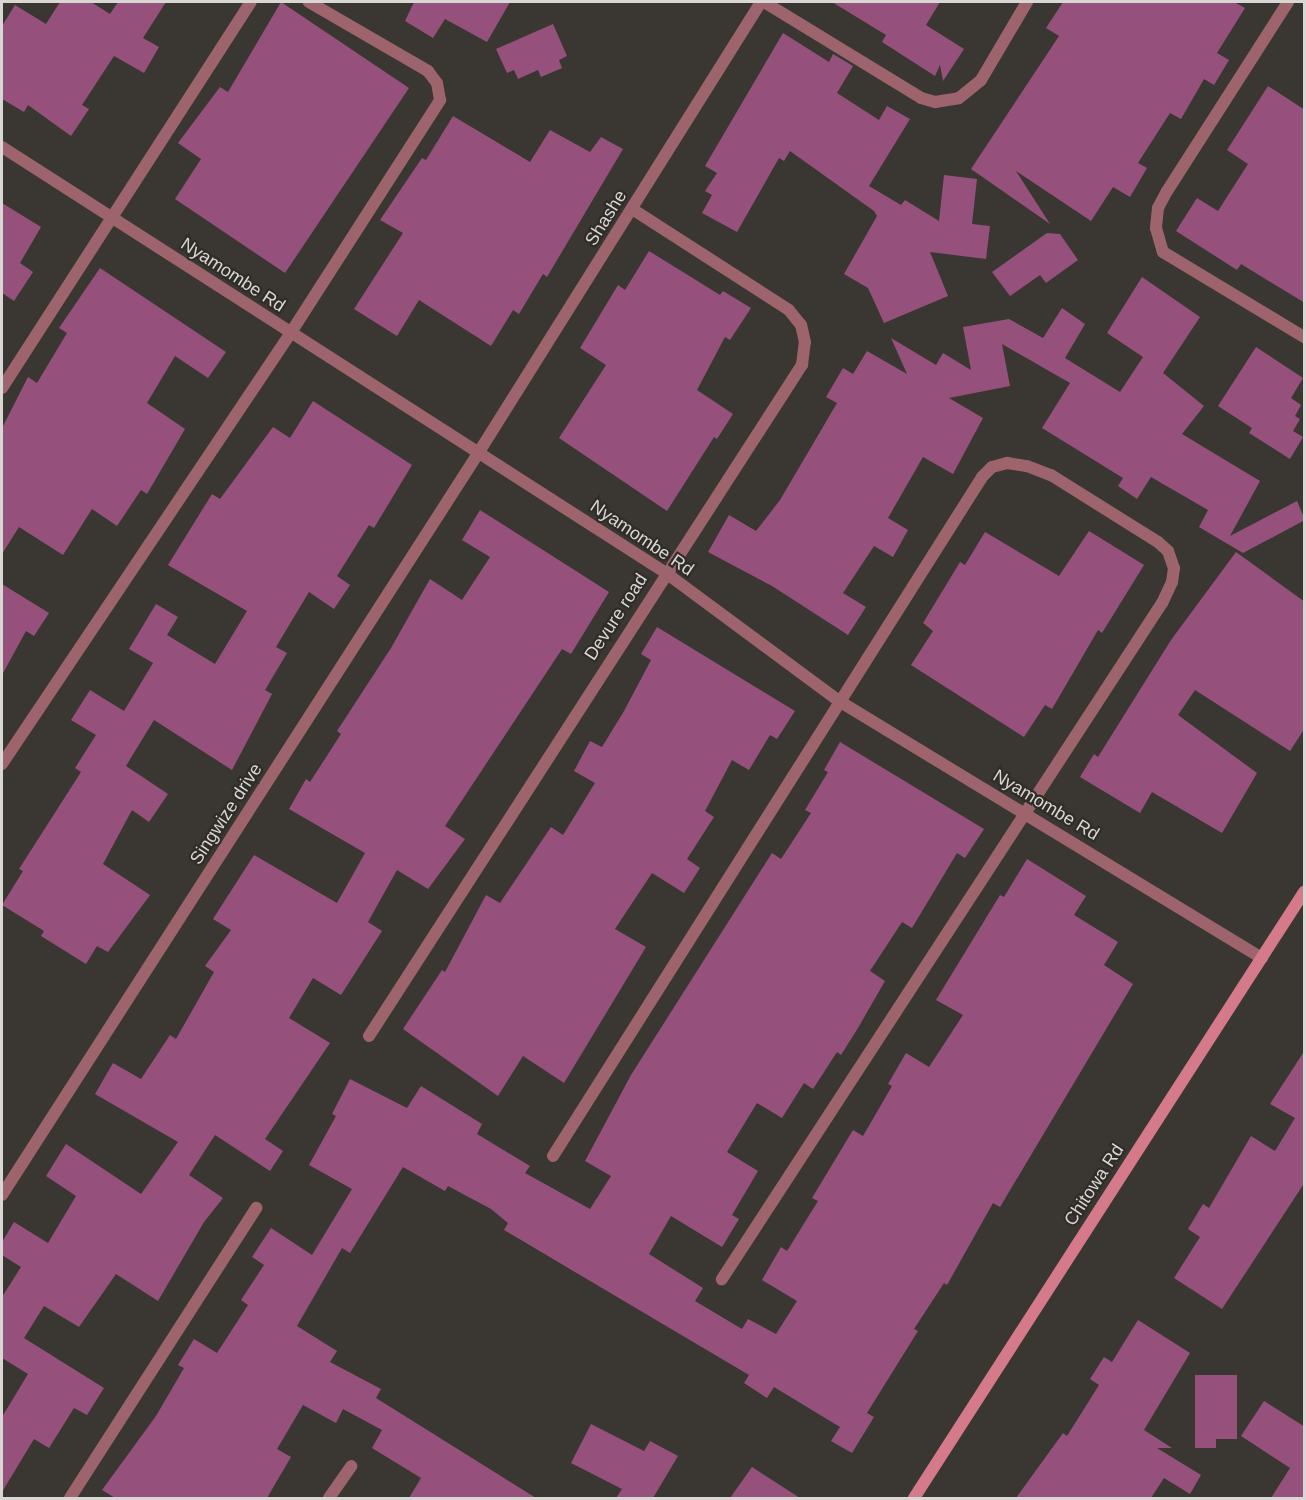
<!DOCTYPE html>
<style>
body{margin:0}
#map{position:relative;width:1306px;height:1500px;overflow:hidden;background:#3a3732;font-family:Helvetica,sans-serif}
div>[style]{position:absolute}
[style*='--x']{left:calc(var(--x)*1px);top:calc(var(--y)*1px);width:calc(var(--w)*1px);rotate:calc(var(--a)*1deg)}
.building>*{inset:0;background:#95517b}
.street>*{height:12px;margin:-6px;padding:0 6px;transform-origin:6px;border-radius:6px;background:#9d646d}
.secondary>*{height:12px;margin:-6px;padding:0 6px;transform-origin:6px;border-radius:6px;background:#d47a8b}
span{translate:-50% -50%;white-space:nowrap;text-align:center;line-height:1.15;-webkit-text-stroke:4.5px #302d28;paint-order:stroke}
.street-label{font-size:18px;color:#d9d7d4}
.frame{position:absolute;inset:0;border:3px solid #d9d7d4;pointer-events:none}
</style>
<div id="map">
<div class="building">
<i style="clip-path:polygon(60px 2px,91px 2px,110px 14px,118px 2px,166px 2px,143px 38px,159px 47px,144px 73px,114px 56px,82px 105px,89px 109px,71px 136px,28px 105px,24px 112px,2px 99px,2px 26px,15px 5px,46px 24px)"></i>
<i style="clip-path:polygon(281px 2px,409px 88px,285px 273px,175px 199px,201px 159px,178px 143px,220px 87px,228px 92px)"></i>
<i style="clip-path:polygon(414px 2px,510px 2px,487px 42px,445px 19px,433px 38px,405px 21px)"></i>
<i style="clip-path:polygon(832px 2px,940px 2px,926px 25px,964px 49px,943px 81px,940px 65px,935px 76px,882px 42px,886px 35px)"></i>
<i style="clip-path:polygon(1063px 2px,1234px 2px,1245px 8px,1217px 53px,1229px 60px,1214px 85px,1204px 79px,1181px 119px,1170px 113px,1138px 163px,1147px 168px,1130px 197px,1113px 187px,1091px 221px,1016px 171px,1050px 224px,971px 169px,1059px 36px,1046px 28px)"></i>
<i style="clip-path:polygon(553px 24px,567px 56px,559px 60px,562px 68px,541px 77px,538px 70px,518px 79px,514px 70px,507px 73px,496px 49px)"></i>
<i style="clip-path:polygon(783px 33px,829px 62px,833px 54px,853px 66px,837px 93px,879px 120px,887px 106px,910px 119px,869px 186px,901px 205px,905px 200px,939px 221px,944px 175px,977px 179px,972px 224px,990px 226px,986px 259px,930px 252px,948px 296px,884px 323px,868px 288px,844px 274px,877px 216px,874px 211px,790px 151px,784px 161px,779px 158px,737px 232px,702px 213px,712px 195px,705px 191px,717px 173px,705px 166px)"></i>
<i style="clip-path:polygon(1268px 86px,1305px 110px,1305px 303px,1241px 264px,1237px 270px,1176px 231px,1197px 198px,1218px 211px,1248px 164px,1227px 150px)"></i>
<i style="clip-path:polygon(453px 116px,530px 162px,550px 130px,590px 152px,601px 137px,623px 149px,547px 277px,543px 274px,519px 314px,513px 310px,491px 346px,419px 300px,397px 336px,354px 309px,403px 233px,380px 220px,422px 158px,426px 160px)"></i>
<i style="clip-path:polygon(2px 203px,41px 227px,20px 263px,33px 272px,14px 301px,2px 293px)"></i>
<i style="clip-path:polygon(1047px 233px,1060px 234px,1078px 260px,1046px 283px,1040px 275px,1010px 296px,992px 272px)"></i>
<i style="clip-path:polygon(649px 251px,720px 295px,723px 291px,751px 308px,730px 340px,725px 337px,697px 390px,733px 414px,717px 439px,714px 437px,667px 511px,559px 438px,606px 365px,580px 348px,618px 285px,625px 290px)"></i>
<i style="clip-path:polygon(100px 268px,226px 352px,208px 378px,175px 356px,147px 403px,185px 429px,147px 494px,141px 490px,117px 526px,92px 509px,63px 555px,19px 527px,2px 554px,2px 428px,28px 377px,37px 383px,67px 333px,59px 328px)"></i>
<i style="clip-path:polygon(1142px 277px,1200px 317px,1163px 373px,1204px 406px,1182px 434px,1260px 481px,1230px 536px,1297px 501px,1305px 520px,1243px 553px,1199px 527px,1208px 510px,1151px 477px,1137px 499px,1118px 486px,1123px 478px,1042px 428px,1070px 383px,1002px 344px,1010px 386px,949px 398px,983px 418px,953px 474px,923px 457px,888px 518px,908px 530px,893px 557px,874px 546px,843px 593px,866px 607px,848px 635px,772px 586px,708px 552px,729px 515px,756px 531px,780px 500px,837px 403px,826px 397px,843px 368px,853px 374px,867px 351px,907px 374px,891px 338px,936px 365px,943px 353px,971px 370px,963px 327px,1009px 319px,1043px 338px,1062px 308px,1085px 324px,1065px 358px,1120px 392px,1143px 357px,1107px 333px)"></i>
<i style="clip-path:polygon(1256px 347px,1303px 378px,1291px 398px,1301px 405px,1295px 416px,1300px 419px,1293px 431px,1303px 437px,1290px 459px,1249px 433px,1252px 428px,1218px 406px)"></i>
<i style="clip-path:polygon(313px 401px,412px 465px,374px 528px,369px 525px,337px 576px,350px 585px,334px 609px,309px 592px,276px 647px,287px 653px,265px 690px,272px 694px,232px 770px,154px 720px,126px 766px,168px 794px,149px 822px,132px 810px,103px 864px,150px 895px,108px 952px,97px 946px,86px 964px,41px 936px,44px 931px,2px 905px,23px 871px,19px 869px,81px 772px,75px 768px,96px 735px,71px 720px,90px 690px,124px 711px,153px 663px,129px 649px,156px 604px,178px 617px,167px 635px,215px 664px,247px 611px,168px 565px,212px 494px,220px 499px,273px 427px,290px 438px)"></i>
<i style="clip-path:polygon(480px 510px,609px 592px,571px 654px,562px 649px,445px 826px,465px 839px,428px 889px,397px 870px,368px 922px,382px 931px,341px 995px,313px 978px,289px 1018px,330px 1043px,265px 1139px,283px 1151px,270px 1171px,215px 1135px,189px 1175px,223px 1198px,204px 1222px,158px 1301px,116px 1274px,79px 1327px,44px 1306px,24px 1338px,104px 1388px,87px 1415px,74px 1408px,49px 1448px,34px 1439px,2px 1492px,2px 1417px,28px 1374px,2px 1358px,2px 1297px,21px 1267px,2px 1255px,2px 1242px,14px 1222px,48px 1243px,76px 1196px,46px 1176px,66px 1144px,141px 1194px,178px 1142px,95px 1094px,113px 1063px,141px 1079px,170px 1035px,176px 1039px,214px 972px,205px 966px,231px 930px,213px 919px,254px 855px,337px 903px,365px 853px,289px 809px,306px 779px,310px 782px,341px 734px,337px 731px,391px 648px,430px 579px,462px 600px,490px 557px,462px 540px)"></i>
<i style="clip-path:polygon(1089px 531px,1144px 565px,1102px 633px,1098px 630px,1052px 709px,1045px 705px,1024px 737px,911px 665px,933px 631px,923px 623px,960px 562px,965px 565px,985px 532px,1059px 576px)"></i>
<i style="clip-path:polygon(1236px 552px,1305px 602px,1305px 728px,1290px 751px,1195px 690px,1178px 715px,1257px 773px,1222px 833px,1152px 792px,1140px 813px,1080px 777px,1094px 754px,1098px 757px,1171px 640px)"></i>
<i style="clip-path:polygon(2px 584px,49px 613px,34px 636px,26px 631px,2px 675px)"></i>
<i style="clip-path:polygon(657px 627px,795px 711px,777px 739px,770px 735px,749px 770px,732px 760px,705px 811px,714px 817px,687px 859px,700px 868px,684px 893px,652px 873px,615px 929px,646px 947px,564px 1083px,523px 1056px,498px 1096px,403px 1029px,442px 970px,445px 972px,486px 895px,500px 903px,551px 827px,563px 835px,595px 783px,574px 771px,590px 741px,602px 747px,624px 711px,651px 660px,641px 654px)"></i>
<i style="clip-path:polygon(840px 742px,984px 829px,965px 858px,957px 853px,912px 928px,902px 922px,870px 971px,885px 981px,858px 1028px,841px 1055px,837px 1052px,813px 1089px,804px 1083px,782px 1118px,757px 1103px,727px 1152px,758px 1171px,732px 1215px,739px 1219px,722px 1247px,671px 1216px,649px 1254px,703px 1288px,695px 1301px,742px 1329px,748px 1319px,776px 1334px,797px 1301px,762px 1280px,781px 1247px,787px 1251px,818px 1201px,812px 1198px,853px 1130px,863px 1136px,892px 1086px,888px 1084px,906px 1053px,929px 1067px,963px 1015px,936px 1000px,1000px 895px,1004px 897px,1027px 859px,1086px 896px,1074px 915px,1118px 942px,1104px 965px,1133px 984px,1000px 1207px,993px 1203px,947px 1285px,944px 1283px,914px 1329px,918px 1331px,867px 1413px,874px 1417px,852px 1453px,831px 1441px,840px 1427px,774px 1387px,767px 1398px,744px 1383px,749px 1375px,504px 1230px,508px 1223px,491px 1209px,448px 1186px,445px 1191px,403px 1167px,350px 1253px,342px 1248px,297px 1326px,337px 1351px,330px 1362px,381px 1389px,376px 1398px,536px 1498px,409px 1498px,421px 1478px,372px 1448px,382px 1430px,343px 1409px,336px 1423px,303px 1405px,277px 1449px,291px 1457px,267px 1498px,115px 1498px,102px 1490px,156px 1416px,184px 1368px,178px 1365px,194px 1339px,217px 1353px,248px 1305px,241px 1300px,264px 1265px,252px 1257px,271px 1228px,312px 1255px,352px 1189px,309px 1165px,336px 1116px,332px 1114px,350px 1079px,407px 1108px,421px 1086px,482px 1124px,477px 1134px,530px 1166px,525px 1173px,590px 1209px,611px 1176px,585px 1161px,631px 1075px,772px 853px,781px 859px,811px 813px,805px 810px,828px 772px,824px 770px)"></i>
<i style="clip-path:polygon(1305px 1050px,1305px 1182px,1222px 1309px,1174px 1278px,1200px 1237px,1188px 1229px,1203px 1204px,1209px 1208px,1251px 1136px,1275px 1151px,1295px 1118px,1270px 1104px)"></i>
<i style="clip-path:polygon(1138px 1320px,1190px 1353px,1144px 1430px,1172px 1448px,1157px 1448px,1201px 1475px,1190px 1494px,1164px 1478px,1151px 1498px,1016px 1498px,1063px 1433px,1067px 1436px,1099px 1385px,1090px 1379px,1104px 1357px,1112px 1362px)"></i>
<i style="clip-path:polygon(1195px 1375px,1237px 1375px,1237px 1439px,1216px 1439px,1216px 1448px,1195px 1448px)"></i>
<i style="clip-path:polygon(1264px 1401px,1305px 1427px,1305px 1498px,1271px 1498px,1290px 1468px,1241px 1436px)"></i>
<i style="clip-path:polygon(591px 1424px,644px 1451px,650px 1441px,678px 1456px,653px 1498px,616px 1498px,622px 1489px,571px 1463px)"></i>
<i style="clip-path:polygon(752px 1467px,800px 1498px,730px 1498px)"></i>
</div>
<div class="street">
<i style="--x:764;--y:2;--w:184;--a:31.4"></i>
<i style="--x:921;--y:98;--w:15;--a:16"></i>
<i style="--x:935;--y:102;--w:24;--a:-9"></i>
<i style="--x:959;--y:98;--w:28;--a:-39"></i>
<i style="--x:981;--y:80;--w:91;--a:-59.5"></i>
<i style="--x:1288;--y:2;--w:224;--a:122.6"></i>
<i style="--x:1167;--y:191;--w:19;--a:118"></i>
<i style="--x:1158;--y:208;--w:20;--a:96"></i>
<i style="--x:1156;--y:228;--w:25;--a:74"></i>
<i style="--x:1163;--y:252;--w:165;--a:31.1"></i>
<i style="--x:2;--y:147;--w:789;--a:32.68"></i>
<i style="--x:666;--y:573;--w:215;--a:36.5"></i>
<i style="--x:839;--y:701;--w:495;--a:31.3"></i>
<i style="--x:2;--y:388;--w:459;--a:-57.2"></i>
<i style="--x:2;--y:764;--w:518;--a:-56.19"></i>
<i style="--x:290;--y:334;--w:278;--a:-57.3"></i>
<i style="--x:440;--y:100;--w:17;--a:-100"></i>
<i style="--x:437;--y:83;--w:15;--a:-127"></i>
<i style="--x:428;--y:71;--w:138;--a:-149.9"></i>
<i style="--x:369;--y:1036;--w:799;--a:-57.17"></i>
<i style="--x:802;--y:365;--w:23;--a:-83"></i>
<i style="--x:805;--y:342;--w:17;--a:-103"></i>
<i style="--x:801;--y:325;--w:19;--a:-129"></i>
<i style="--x:789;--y:310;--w:187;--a:-147.2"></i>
<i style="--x:553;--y:1156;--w:803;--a:-57.71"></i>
<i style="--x:982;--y:477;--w:14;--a:-45"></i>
<i style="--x:992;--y:467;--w:16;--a:-15"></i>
<i style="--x:1007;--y:463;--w:20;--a:9"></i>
<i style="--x:1027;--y:466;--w:26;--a:21"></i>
<i style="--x:1051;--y:475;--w:126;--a:32.1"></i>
<i style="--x:1158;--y:542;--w:13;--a:42"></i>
<i style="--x:1168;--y:551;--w:18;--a:71"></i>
<i style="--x:1174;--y:568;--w:14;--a:98"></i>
<i style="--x:1172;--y:582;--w:23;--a:115"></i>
<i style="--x:1162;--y:603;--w:807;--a:123.06"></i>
<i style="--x:2;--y:1195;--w:883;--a:-57.3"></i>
<i style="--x:479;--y:452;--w:531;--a:-57.93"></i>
<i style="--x:70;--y:1498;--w:345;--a:-57.3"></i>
<i style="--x:329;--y:1498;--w:39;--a:-55"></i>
</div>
<div class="secondary">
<i style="--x:914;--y:1498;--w:721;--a:-57.24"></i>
</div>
<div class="street-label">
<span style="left:606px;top:218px;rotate:-58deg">Shashe</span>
<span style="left:233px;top:275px;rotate:33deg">Nyamombe Rd</span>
<span style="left:642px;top:538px;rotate:34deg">Nyamombe Rd</span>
<span style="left:616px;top:617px;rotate:-57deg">Devure road</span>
<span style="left:1046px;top:805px;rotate:31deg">Nyamombe Rd</span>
<span style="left:226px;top:814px;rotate:-57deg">Singwize drive</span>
<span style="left:1094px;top:1185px;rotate:-57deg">Chitowa Rd</span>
</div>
<div class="frame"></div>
</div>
